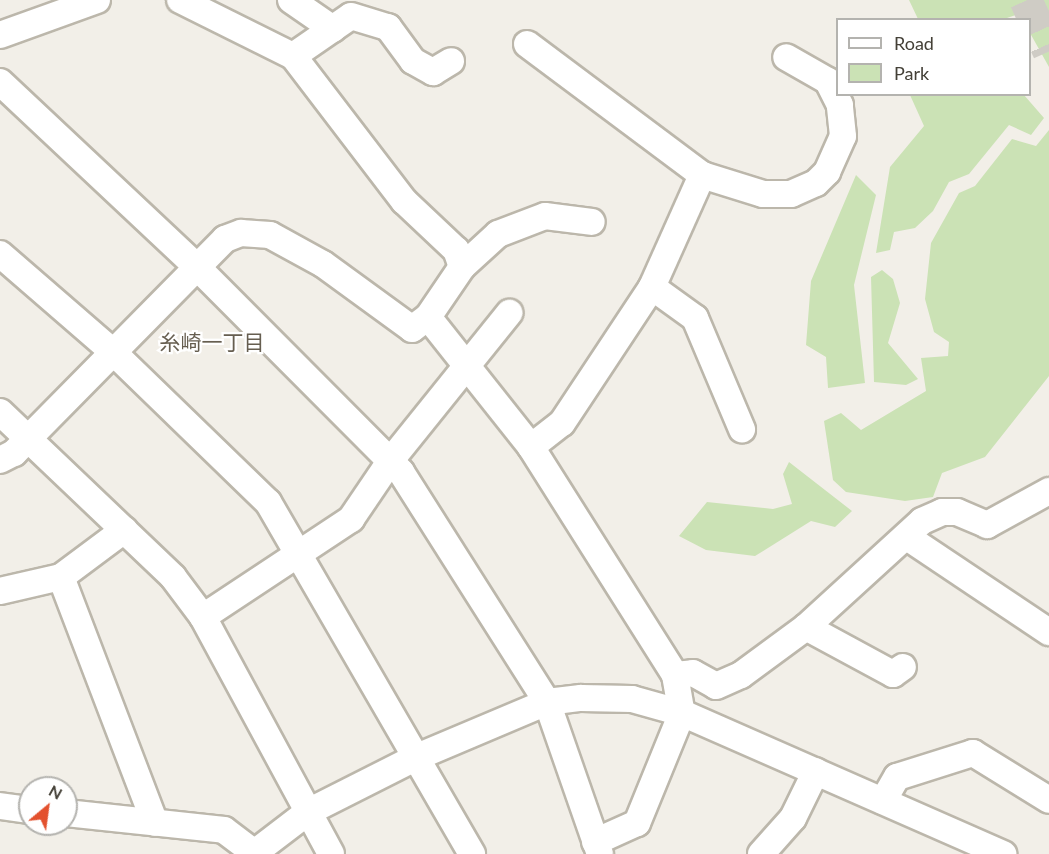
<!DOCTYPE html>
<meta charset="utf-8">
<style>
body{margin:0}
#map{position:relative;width:1049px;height:854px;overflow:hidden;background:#f2efe8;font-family:Lato,"Noto Sans JP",sans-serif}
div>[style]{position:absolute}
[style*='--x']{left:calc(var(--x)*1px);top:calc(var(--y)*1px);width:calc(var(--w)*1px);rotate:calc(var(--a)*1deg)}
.green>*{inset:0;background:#cbe2b5}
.highway-tunnel>*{height:33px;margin-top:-16.5px;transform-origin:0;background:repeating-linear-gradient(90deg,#cfccc5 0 33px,transparent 0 49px)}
.roads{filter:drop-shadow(2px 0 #bcb7ab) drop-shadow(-2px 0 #bcb7ab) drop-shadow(0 2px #bcb7ab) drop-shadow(0 -2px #bcb7ab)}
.minor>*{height:26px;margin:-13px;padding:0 13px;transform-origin:13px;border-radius:13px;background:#fff}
span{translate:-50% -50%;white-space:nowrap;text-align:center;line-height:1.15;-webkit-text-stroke:4.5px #fff;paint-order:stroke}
.neighbourhood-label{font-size:21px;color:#665e50}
.legend{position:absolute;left:836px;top:18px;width:195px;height:78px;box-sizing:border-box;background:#fff;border:2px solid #b4b3af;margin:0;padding:8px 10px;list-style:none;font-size:18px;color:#444037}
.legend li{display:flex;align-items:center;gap:12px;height:30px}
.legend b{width:30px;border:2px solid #b4b3af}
.north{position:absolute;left:18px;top:776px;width:60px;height:60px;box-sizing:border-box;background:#fff;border:2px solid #b4b3af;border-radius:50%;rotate:29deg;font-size:16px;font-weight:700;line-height:24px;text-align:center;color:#444037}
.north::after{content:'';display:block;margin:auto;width:21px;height:27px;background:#e3512e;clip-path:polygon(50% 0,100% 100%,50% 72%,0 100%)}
</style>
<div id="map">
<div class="green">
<i style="clip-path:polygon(909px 0,1049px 0,1049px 67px,1030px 33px,1030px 20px,1022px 19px,1019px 14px,1004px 19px,918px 19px)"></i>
<i style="clip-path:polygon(910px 95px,1024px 95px,1044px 118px,1031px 135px,1009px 125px,969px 174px,949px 182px,933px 211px,915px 228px,894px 232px,890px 250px,876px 253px,890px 167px,924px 126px)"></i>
<i style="clip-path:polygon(1049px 130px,1049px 376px,985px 457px,942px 473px,933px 497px,905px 501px,846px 492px,833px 480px,824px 421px,841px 413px,861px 430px,926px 391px,921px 358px,948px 356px,949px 342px,934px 332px,925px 299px,931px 243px,959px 193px,975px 186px,1012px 139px,1036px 146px)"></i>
<i style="clip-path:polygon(856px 175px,876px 195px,854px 285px,865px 383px,828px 388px,826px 357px,806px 345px,811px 281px)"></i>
<i style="clip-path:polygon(882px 270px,893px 279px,900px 303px,888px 343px,918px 379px,906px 385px,874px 382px,871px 277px)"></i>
<i style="clip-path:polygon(789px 462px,852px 511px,835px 527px,811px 521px,755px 556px,706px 550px,679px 536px,707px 502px,773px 509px,792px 504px,783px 474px)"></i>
</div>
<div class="highway-tunnel">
<i style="--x:1026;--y:0;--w:56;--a:65.7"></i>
</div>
<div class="roads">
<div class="minor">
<i style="--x:291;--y:0;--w:51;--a:34.6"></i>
<i style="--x:0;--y:35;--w:103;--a:-19.8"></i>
<i style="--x:527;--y:44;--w:219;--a:36.8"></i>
<i style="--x:702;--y:175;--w:64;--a:17.3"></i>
<i style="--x:763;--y:194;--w:28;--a:0"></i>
<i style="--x:791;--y:194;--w:27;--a:-24"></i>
<i style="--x:816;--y:183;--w:16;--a:-45"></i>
<i style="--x:827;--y:172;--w:39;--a:-66"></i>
<i style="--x:843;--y:136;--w:31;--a:-96"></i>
<i style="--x:840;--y:105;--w:27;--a:-117"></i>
<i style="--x:828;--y:81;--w:48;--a:-150.3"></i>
<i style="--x:293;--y:56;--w:70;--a:-34.6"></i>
<i style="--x:351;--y:16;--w:39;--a:17"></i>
<i style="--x:388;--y:27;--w:42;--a:53.7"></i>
<i style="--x:413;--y:61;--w:23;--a:29"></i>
<i style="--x:433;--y:72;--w:21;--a:-31"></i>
<i style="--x:0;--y:82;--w:267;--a:43.2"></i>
<i style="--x:195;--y:265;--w:292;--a:45.1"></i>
<i style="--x:401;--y:472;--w:272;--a:57.6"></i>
<i style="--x:547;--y:702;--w:161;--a:70.8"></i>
<i style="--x:0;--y:254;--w:150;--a:40.9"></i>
<i style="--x:113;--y:352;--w:216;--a:44.1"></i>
<i style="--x:268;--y:502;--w:407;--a:59.9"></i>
<i style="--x:462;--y:267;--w:49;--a:-42.5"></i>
<i style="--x:498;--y:234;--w:50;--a:-21"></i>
<i style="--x:545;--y:216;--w:47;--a:7.3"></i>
<i style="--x:652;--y:287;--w:53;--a:35.8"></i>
<i style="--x:695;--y:318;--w:121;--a:67.1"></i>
<i style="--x:428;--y:317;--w:166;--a:51.6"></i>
<i style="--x:531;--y:447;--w:270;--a:57.7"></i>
<i style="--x:675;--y:675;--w:39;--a:80"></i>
<i style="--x:682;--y:713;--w:119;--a:112.2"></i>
<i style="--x:637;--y:823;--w:46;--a:155.7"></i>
<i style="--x:0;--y:412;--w:239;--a:43.6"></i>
<i style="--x:173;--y:577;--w:50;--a:53.1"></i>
<i style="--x:203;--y:617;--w:269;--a:61.6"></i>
<i style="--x:531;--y:447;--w:39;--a:-38"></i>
<i style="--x:562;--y:423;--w:163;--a:-56.5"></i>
<i style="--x:652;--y:287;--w:123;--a:-65.9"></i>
<i style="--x:0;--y:460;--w:16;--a:-27"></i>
<i style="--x:14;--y:453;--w:301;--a:-45.4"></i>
<i style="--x:225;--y:239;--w:17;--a:-21"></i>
<i style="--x:241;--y:233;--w:29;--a:4"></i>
<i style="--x:270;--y:235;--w:60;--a:28.7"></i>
<i style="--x:323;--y:264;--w:110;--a:36.1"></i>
<i style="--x:412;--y:329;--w:20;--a:-37"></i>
<i style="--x:428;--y:317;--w:60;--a:-55.8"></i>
<i style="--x:462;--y:267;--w:18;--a:-109"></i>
<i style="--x:456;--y:250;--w:71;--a:-136.7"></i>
<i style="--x:404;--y:201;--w:183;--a:-127.4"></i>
<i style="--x:293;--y:56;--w:126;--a:-153.6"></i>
<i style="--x:907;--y:537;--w:171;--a:33.8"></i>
<i style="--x:61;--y:577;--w:263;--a:69.1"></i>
<i style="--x:0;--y:591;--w:63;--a:-12.9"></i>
<i style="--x:61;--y:577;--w:79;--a:-36.7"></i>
<i style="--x:203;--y:617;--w:178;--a:-33.5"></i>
<i style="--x:351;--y:519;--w:71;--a:-55.9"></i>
<i style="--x:391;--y:460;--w:189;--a:-51.2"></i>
<i style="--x:806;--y:627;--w:99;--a:28.4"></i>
<i style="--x:893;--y:674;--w:12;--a:-35"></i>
<i style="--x:675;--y:675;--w:18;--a:-6"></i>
<i style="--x:693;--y:673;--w:26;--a:29"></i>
<i style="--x:716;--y:686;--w:27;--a:-24"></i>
<i style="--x:741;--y:675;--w:81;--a:-36.4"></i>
<i style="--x:806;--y:627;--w:157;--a:-42.4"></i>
<i style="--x:922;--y:521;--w:22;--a:-24"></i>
<i style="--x:942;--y:512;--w:15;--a:0"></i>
<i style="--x:957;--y:512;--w:33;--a:23"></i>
<i style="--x:987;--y:525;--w:71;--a:-28.7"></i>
<i style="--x:883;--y:801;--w:28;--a:-60"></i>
<i style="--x:897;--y:777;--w:80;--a:-17.5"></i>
<i style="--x:973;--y:753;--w:89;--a:31.7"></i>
<i style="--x:0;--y:806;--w:30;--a:8"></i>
<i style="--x:66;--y:813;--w:159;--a:6.1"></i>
<i style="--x:224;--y:830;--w:38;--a:37"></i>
<i style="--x:253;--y:854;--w:69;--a:-37.4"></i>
<i style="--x:308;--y:812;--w:122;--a:-26.8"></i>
<i style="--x:417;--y:757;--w:141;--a:-22.9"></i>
<i style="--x:547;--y:702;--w:34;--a:-7"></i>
<i style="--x:581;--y:698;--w:51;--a:1.1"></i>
<i style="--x:632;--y:699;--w:52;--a:15.6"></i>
<i style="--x:682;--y:713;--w:351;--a:23.7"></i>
<i style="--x:761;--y:854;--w:48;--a:-48.4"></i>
<i style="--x:793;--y:818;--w:52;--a:-63.9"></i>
</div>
</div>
<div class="neighbourhood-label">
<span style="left:212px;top:342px">糸崎一丁目</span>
</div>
<ul class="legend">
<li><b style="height:8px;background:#fff"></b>Road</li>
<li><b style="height:16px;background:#cbe2b5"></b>Park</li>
</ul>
<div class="north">N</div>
</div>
